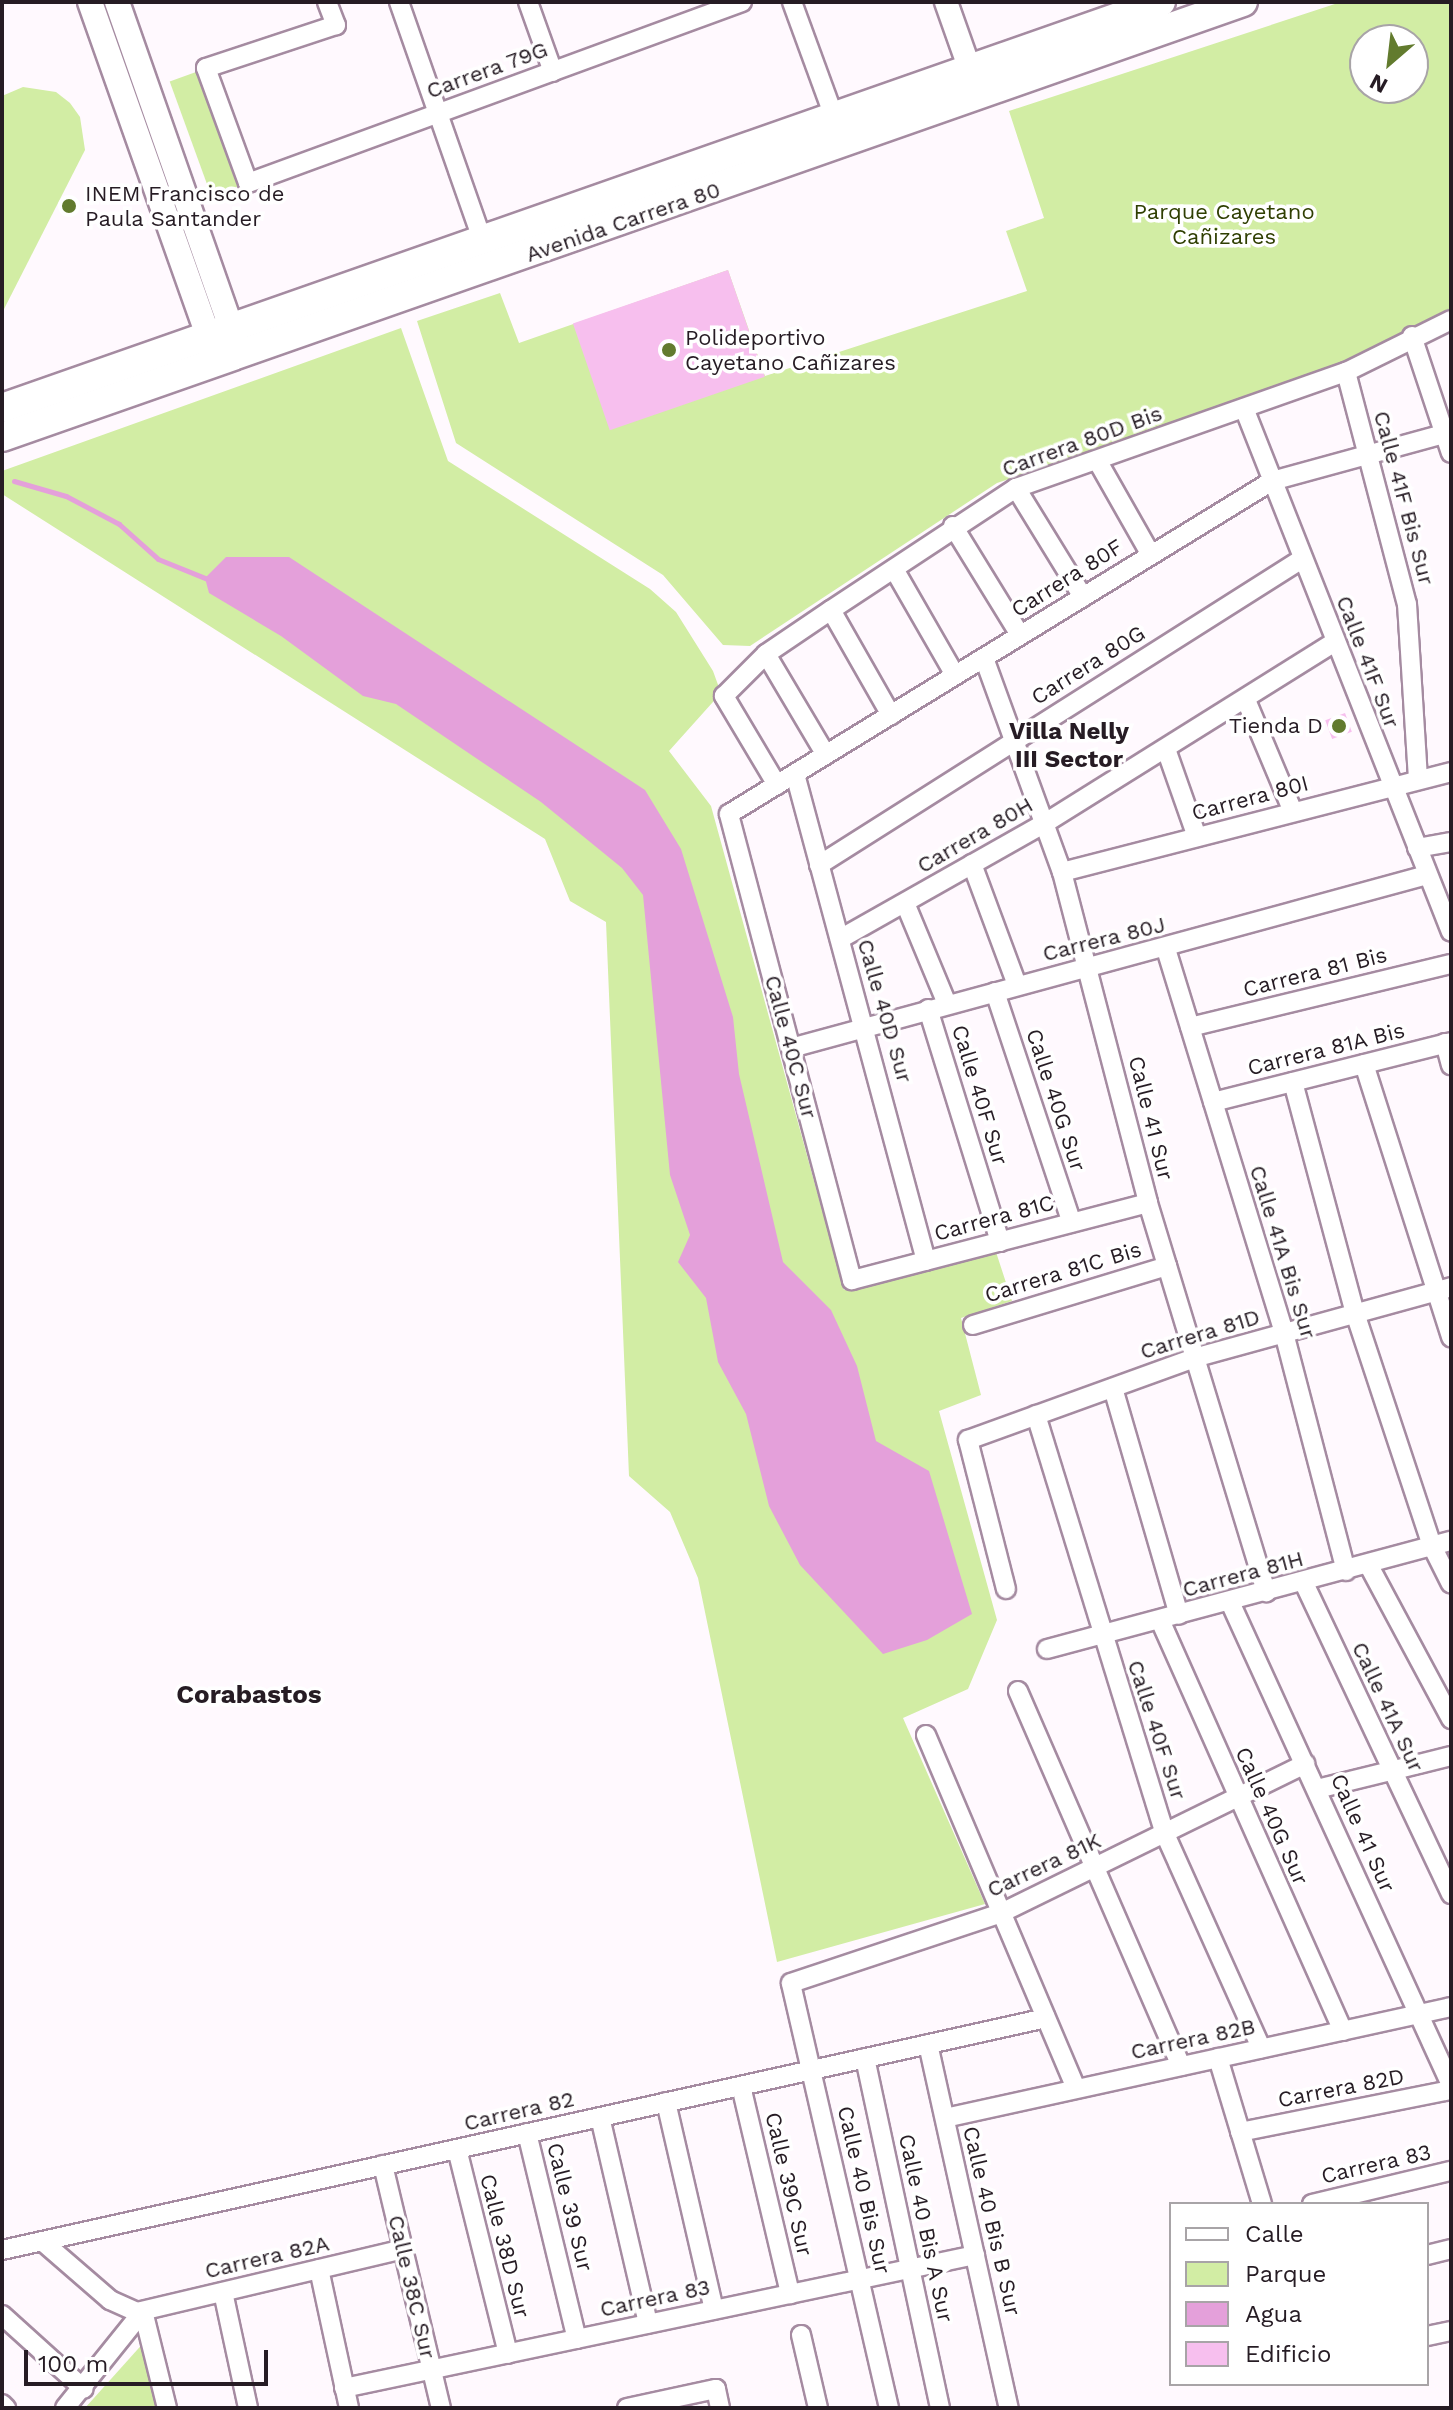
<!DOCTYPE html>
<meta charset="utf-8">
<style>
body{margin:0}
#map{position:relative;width:1453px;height:2410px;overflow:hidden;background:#fff9fe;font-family:"Work Sans",sans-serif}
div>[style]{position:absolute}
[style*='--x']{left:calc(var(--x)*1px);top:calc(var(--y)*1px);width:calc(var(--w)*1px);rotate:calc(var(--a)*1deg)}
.green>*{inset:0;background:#d2eda4;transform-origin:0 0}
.water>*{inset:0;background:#e4a0da}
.stream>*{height:5px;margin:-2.5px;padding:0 2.5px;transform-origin:2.5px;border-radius:2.5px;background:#e4a0da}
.building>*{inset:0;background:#f7bfee;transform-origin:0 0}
.roads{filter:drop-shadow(2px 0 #a58ba1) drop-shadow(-2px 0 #a58ba1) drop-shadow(0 2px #a58ba1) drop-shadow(0 -2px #a58ba1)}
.minor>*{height:18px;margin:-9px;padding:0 9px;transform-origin:9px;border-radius:9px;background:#fff}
.tertiary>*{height:22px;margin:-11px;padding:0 11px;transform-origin:11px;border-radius:11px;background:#fff}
.secondary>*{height:24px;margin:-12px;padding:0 12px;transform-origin:12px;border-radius:12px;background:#fff}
.primary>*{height:28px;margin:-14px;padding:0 14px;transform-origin:14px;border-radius:14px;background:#fff}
.dots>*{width:22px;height:22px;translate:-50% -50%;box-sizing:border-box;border:4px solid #fff;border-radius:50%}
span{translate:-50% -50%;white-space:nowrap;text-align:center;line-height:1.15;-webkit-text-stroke:7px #fff;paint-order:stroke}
.street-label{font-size:22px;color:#261c24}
.poi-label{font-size:22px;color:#261c24}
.left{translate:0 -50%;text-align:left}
.right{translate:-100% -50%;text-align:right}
.park-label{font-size:22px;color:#2f3f02}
.neighbourhood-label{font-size:24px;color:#261c24;font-weight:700}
.quarter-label{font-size:26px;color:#261c24;font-weight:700}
.frame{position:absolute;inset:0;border:4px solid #261c24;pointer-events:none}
.legend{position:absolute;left:1169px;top:2202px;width:260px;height:184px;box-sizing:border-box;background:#fff;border:2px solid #a8a4a7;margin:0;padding:10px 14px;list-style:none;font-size:24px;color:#261c24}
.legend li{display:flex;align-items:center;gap:16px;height:40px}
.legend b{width:40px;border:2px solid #a8a4a7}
.north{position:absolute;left:1349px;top:24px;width:80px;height:80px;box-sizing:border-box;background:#fff;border:2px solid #a8a4a7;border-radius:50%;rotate:208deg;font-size:22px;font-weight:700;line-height:32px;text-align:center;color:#261c24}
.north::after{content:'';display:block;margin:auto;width:28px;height:36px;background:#627b2e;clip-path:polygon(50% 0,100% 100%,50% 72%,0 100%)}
.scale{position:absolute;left:24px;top:2350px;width:244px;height:36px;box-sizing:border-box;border:4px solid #261c24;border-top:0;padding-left:10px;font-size:24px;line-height:28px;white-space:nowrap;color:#261c24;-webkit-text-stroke:6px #fff;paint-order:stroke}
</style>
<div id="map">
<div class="green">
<i style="clip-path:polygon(evenodd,1341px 2px,1451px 2px,1451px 312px,1315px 377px,997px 483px,750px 646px,723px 645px,663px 575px,456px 443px,417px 321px,500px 293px,519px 343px,728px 270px,765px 376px,1027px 291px,1006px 231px,1044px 218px,1009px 111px,1341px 2px,1365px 40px,1413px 40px,1413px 88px,1365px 88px,1365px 40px)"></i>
<i style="left:196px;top:72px;width:122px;height:28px;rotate:70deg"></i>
<i style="clip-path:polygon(23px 87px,56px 92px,70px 103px,80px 117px,85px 150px,2px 313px,2px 96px)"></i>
<i style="clip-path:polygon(401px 328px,448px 461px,650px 589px,676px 612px,713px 671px,721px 693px,669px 751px,711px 806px,844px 1290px,995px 1249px,1012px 1301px,961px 1318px,981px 1395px,939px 1411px,997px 1620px,968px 1689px,903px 1718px,985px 1904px,777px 1962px,698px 1578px,670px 1512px,629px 1476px,606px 922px,570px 901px,545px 839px,2px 494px,2px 471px)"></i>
<i style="clip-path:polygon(146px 2340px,163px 2408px,85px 2408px)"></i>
</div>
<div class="water">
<i style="clip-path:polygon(226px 557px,289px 557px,645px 790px,681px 849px,733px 1017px,739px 1074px,783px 1262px,831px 1310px,857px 1366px,876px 1441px,929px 1471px,972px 1614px,927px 1640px,883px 1654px,800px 1565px,769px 1506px,746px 1414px,718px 1362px,706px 1298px,678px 1262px,690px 1235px,670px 1175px,643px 895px,622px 868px,541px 802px,396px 704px,363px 696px,281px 636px,209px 593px,205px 578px)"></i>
</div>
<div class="stream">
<i style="--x:14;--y:481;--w:54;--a:16.1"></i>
<i style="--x:66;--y:496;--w:60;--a:27.8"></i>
<i style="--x:119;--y:524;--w:52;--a:41.9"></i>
<i style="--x:158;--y:559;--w:51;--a:22"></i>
</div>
<div class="building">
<i style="left:728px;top:270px;width:113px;height:164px;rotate:71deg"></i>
<i style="left:1345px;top:713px;width:20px;height:21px;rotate:70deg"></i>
</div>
<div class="roads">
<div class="minor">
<i style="--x:327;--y:2;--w:25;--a:69"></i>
<i style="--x:336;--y:25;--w:137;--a:161.7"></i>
<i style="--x:206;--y:68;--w:122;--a:69.9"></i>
<i style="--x:248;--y:183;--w:526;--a:-20.12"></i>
<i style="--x:399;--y:2;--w:251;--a:70.7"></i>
<i style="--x:528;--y:2;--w:74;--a:70.3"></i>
<i style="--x:792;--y:2;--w:122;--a:69.9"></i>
<i style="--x:1412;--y:336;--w:123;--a:71.6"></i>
<i style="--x:1346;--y:372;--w:240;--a:75.3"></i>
<i style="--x:1407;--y:604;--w:176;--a:86.4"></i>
<i style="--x:1244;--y:408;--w:563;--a:68.44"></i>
<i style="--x:1097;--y:460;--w:109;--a:60.4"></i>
<i style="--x:1016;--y:488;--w:128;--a:58.4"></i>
<i style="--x:953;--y:526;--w:128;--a:58.4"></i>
<i style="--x:894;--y:569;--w:122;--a:60.1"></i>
<i style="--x:831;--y:610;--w:121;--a:60.3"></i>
<i style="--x:766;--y:654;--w:117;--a:59.3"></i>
<i style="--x:984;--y:658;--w:228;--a:70"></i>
<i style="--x:1062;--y:872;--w:342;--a:75.4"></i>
<i style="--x:1148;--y:1203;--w:407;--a:73.1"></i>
<i style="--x:1246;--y:700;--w:121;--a:67.2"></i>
<i style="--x:1166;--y:749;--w:93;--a:70.6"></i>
<i style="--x:795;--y:774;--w:504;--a:74.94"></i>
<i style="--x:777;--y:785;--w:104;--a:-120.8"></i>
<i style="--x:724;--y:696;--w:59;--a:-45"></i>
<i style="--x:766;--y:654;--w:78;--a:-34.1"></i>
<i style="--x:831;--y:610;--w:222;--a:-33.4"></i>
<i style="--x:1016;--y:488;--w:350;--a:-19.4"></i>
<i style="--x:1346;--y:372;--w:117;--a:-26.3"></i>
<i style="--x:1417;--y:848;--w:35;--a:-10"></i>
<i style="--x:972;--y:864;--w:129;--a:69.6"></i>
<i style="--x:819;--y:865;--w:572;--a:-32.36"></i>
<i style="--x:1062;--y:872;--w:402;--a:-14.4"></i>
<i style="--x:905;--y:903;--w:109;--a:67.4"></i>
<i style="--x:840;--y:939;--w:236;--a:-29.5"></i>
<i style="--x:1045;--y:823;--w:342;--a:-32"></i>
<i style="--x:1166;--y:949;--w:402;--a:72.9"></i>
<i style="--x:1284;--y:1333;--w:246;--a:75.4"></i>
<i style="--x:995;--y:992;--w:243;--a:71.6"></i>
<i style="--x:928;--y:1009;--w:244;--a:72.8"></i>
<i style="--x:1190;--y:1027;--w:268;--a:-13.6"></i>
<i style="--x:1445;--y:1043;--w:23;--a:75"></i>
<i style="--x:791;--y:1048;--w:659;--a:-15.22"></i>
<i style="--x:1364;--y:1064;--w:287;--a:72.3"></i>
<i style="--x:1293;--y:1082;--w:239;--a:75"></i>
<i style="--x:1355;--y:1313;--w:245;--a:71.7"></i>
<i style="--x:1432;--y:1546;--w:42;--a:63.4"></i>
<i style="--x:1213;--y:1102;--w:245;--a:-14.1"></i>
<i style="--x:1148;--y:1203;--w:306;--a:165.4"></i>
<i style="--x:852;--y:1280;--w:482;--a:-104.8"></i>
<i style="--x:729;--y:814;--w:637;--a:-31.52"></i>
<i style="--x:1272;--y:481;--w:186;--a:-15.3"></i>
<i style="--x:973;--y:1325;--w:203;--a:-16.9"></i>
<i style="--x:1113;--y:1388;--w:236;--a:73.8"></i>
<i style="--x:1036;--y:1415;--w:438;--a:72.9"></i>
<i style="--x:1165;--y:1834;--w:235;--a:65.8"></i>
<i style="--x:1368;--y:1564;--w:176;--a:61.8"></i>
<i style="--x:1304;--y:1583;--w:344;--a:64.7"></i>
<i style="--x:1006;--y:1589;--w:154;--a:-104.3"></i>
<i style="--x:968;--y:1440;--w:240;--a:-19.9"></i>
<i style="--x:1194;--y:1358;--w:267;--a:-15.4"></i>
<i style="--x:1230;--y:1602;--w:531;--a:65.41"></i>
<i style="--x:1160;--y:1620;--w:450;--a:66"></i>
<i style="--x:1047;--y:1649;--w:418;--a:-15"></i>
<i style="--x:1018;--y:1691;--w:409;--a:66.5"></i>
<i style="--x:926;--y:1735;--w:384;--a:67"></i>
<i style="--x:1317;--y:1789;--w:138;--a:-13.8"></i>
<i style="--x:928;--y:2044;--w:373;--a:77.5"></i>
<i style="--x:865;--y:2058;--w:358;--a:77.9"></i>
<i style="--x:1218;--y:2058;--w:152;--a:73.2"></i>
<i style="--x:741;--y:2086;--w:214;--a:76.7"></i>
<i style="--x:666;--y:2102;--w:213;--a:77"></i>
<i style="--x:600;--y:2117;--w:212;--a:76.9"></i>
<i style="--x:945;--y:2118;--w:518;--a:-12.37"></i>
<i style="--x:1240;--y:2132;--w:215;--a:-11.3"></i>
<i style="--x:527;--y:2133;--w:212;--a:76.4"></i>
<i style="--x:457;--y:2149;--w:211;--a:76"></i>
<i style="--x:383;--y:2165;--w:250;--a:76.6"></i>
<i style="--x:1312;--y:2204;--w:143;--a:-13.4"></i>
<i style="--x:42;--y:2241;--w:90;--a:40.9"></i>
<i style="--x:110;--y:2300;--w:30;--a:24"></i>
<i style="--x:137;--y:2312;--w:273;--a:-13.3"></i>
<i style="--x:2;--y:2250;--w:1069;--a:-12.53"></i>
<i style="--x:1427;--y:2255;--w:25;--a:-14"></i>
<i style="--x:319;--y:2269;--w:142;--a:77.8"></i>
<i style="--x:223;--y:2292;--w:119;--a:77.8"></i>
<i style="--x:143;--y:2311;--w:100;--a:76.1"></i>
<i style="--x:2;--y:2315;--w:110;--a:42.1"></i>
<i style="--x:801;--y:2335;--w:75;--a:76.9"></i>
<i style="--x:1427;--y:2336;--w:25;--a:-12"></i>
<i style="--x:344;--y:2388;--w:645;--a:-11.9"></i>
<i style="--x:2;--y:2404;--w:6;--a:45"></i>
<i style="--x:65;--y:2408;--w:124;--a:-51.2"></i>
<i style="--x:627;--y:2408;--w:91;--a:-12.1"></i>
<i style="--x:716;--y:2389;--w:19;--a:78"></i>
<i style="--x:889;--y:2408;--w:436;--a:-103"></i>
<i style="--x:791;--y:1983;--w:221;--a:-18.4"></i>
<i style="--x:1001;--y:1913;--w:339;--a:-26.1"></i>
</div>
<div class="tertiary">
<i style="--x:946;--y:2;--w:87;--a:70.5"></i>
</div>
<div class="secondary">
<i style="--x:90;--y:2;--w:371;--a:70.5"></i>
<i style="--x:117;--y:2;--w:362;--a:70.7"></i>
</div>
<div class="primary">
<i style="--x:2;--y:408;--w:1228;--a:-19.31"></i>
<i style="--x:2;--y:437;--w:1315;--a:-19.32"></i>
</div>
</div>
<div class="dots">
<i style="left:69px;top:206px;background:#627b2e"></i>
<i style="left:669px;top:350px;background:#627b2e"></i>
<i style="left:1339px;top:726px;background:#627b2e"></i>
</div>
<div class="street-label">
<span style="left:487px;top:70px;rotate:-20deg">Carrera 79G</span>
<span style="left:623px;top:222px;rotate:-19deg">Avenida Carrera 80</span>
<span style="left:1082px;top:441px;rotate:-20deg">Carrera 80D Bis</span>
<span style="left:1404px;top:498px;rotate:75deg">Calle 41F Bis Sur</span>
<span style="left:1067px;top:578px;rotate:-32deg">Carrera 80F</span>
<span style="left:1368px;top:662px;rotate:69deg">Calle 41F Sur</span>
<span style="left:1088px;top:665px;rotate:-32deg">Carrera 80G</span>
<span style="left:1250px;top:798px;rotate:-15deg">Carrera 80I</span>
<span style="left:975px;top:835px;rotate:-30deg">Carrera 80H</span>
<span style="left:1104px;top:939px;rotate:-14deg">Carrera 80J</span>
<span style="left:1315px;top:972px;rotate:-14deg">Carrera 81 Bis</span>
<span style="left:885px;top:1011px;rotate:74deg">Calle 40D Sur</span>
<span style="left:791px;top:1047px;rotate:75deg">Calle 40C Sur</span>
<span style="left:1326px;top:1049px;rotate:-14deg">Carrera 81A Bis</span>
<span style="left:980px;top:1095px;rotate:73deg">Calle 40F Sur</span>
<span style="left:1056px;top:1100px;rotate:72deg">Calle 40G Sur</span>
<span style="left:1151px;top:1118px;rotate:76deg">Calle 41 Sur</span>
<span style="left:994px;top:1218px;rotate:-15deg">Carrera 81C</span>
<span style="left:1283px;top:1252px;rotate:73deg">Calle 41A Bis Sur</span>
<span style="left:1063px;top:1272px;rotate:-17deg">Carrera 81C Bis</span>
<span style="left:1200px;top:1334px;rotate:-17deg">Carrera 81D</span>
<span style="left:1243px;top:1574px;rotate:-15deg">Carrera 81H</span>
<span style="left:1388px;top:1707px;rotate:65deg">Calle 41A Sur</span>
<span style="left:1157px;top:1730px;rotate:72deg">Calle 40F Sur</span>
<span style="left:1272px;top:1816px;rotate:66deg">Calle 40G Sur</span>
<span style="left:1363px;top:1833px;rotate:66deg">Calle 41 Sur</span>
<span style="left:1044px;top:1865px;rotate:-25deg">Carrera 81K</span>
<span style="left:1193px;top:2039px;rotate:-12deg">Carrera 82B</span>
<span style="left:1341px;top:2088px;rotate:-11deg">Carrera 82D</span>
<span style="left:519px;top:2111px;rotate:-13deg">Carrera 82</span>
<span style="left:1376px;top:2164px;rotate:-13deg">Carrera 83</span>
<span style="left:789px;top:2184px;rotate:77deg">Calle 39C Sur</span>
<span style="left:864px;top:2190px;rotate:77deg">Calle 40 Bis Sur</span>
<span style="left:570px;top:2207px;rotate:76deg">Calle 39 Sur</span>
<span style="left:992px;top:2221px;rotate:77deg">Calle 40 Bis B Sur</span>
<span style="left:926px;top:2228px;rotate:78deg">Calle 40 Bis A Sur</span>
<span style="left:505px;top:2246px;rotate:76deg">Calle 38D Sur</span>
<span style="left:267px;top:2257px;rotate:-13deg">Carrera 82A</span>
<span style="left:412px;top:2287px;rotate:77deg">Calle 38C Sur</span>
<span style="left:655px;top:2298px;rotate:-12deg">Carrera 83</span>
</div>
<div class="poi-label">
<span class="left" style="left:85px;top:206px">INEM Francisco de<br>Paula Santander</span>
<span class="left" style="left:685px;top:350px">Polideportivo<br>Cayetano Cañizares</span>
<span class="right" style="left:1323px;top:726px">Tienda D</span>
</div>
<div class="park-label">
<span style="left:1224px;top:224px">Parque Cayetano<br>Cañizares</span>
</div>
<div class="neighbourhood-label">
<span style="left:1069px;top:746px">Villa Nelly<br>III Sector</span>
</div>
<div class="quarter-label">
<span style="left:249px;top:1695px">Corabastos</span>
</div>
<div class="frame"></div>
<ul class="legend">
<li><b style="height:10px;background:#fff"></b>Calle</li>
<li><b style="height:22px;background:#d2eda4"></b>Parque</li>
<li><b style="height:22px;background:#e4a0da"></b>Agua</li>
<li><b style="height:22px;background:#f7bfee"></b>Edificio</li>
</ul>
<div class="north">N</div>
<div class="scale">100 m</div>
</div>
